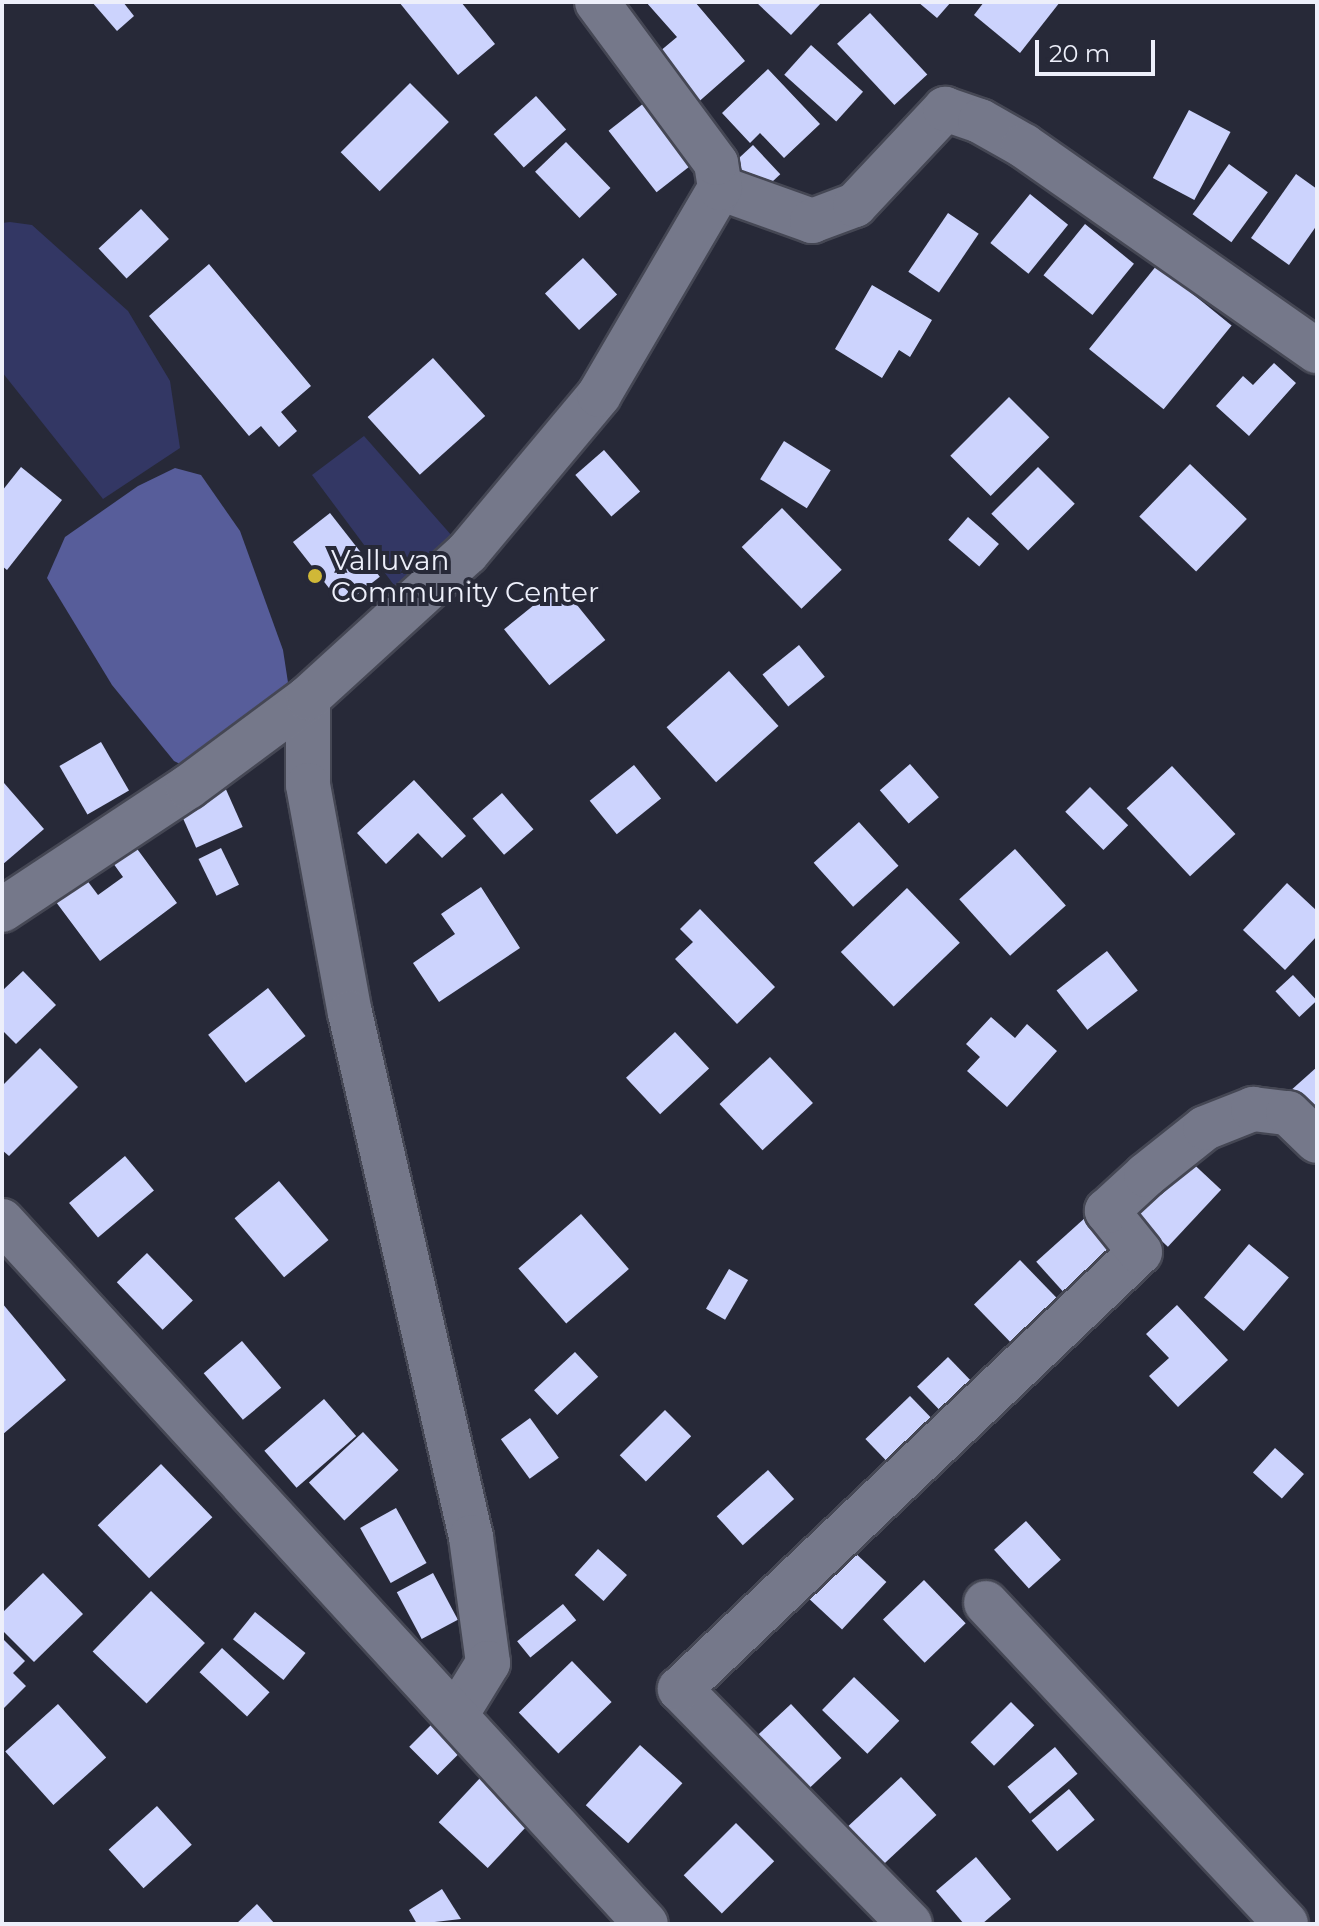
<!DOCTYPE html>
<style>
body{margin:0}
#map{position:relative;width:1319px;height:1926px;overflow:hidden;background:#272938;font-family:Montserrat,sans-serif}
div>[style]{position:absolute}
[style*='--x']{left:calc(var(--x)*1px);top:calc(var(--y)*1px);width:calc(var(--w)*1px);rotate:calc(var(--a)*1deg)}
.green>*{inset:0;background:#333764}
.water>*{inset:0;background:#575d9a}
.building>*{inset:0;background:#ccd3fd;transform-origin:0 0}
.roads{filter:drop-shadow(2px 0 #454754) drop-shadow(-2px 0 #454754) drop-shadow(0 2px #454754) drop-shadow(0 -2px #454754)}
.street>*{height:44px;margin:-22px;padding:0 22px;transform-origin:22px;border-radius:22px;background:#75788a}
.dots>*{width:22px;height:22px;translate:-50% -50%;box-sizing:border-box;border:4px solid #272938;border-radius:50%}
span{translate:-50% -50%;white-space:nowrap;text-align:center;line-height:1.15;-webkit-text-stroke:8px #272938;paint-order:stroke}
.poi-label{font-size:28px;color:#edeffa}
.left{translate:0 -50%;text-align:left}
.frame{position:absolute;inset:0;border:4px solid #edeffa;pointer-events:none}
.scale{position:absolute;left:1035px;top:40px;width:120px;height:36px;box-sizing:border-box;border:4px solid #edeffa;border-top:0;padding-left:10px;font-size:24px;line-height:28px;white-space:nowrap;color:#edeffa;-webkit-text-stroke:6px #272938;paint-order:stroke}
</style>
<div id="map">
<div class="green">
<i style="clip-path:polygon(10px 222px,32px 225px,128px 311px,170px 381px,180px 448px,103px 499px,2px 372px,2px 223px)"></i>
<i style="clip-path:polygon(364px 436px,467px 553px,411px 608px,312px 475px)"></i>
</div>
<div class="water">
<i style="clip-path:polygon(175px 468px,201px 475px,240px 531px,283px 650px,289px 689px,190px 769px,174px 761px,112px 685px,47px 578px,65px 537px,138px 486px)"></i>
</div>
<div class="building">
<i style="clip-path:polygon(92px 2px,123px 2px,134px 16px,117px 31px)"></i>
<i style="clip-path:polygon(399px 2px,461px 2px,495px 44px,458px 75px)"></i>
<i style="clip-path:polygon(646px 2px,695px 2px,745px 61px,695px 105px,653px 57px,677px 37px)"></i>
<i style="clip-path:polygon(756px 2px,822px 2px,791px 35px)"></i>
<i style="clip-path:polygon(918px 2px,951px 2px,937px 18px)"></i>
<i style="clip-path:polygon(984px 2px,1060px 2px,1020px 53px,974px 15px)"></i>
<i style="left:870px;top:13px;width:84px;height:45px;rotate:47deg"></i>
<i style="left:811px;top:45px;width:70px;height:40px;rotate:42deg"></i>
<i style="clip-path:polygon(768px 69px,820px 124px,784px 158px,760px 133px,750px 143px,722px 113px)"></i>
<i style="left:410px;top:83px;width:55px;height:98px;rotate:45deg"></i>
<i style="left:536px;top:96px;width:45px;height:57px;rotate:48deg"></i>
<i style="left:644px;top:103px;width:78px;height:45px;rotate:52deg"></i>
<i style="left:1189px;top:110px;width:47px;height:77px;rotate:28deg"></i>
<i style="left:566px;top:142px;width:64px;height:43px;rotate:46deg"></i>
<i style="left:753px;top:145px;width:40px;height:28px;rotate:47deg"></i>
<i style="left:1229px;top:164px;width:48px;height:62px;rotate:36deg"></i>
<i style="clip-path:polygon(1296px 174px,1317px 189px,1317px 225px,1289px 265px,1251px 238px)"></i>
<i style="left:1030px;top:194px;width:49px;height:63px;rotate:39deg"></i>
<i style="left:141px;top:209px;width:41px;height:58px;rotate:47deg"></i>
<i style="left:948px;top:213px;width:37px;height:71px;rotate:34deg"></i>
<i style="left:1085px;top:224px;width:63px;height:66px;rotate:39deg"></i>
<i style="left:583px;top:258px;width:50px;height:52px;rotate:47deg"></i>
<i style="clip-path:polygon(209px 264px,311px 386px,281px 412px,297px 431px,279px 447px,261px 426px,249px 436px,149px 316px)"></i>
<i style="left:1157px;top:265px;width:96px;height:108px;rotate:39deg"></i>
<i style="clip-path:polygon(872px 285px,932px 320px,910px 357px,899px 350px,882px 378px,835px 349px)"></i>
<i style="left:433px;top:358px;width:78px;height:88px;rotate:48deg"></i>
<i style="clip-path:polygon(1274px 363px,1296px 383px,1249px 436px,1216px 406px,1243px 376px,1253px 385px)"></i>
<i style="left:1009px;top:397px;width:57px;height:83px;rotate:45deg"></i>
<i style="left:784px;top:441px;width:55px;height:45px;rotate:32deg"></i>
<i style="left:604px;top:450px;width:55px;height:38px;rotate:49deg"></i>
<i style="left:1190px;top:464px;width:79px;height:73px;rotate:44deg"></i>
<i style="clip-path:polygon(21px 467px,62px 500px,7px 570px,2px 566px,2px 491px)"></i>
<i style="left:1038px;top:467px;width:52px;height:66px;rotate:45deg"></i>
<i style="left:782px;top:508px;width:86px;height:56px;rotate:46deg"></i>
<i style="left:330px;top:513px;width:81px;height:47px;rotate:52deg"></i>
<i style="left:968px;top:517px;width:41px;height:30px;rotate:41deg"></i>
<i style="left:560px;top:584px;width:72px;height:72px;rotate:51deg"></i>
<i style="left:799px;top:645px;width:41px;height:47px;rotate:51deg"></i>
<i style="left:729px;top:671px;width:74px;height:84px;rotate:48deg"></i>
<i style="left:101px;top:742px;width:56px;height:48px;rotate:60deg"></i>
<i style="left:910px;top:764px;width:44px;height:40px;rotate:49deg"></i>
<i style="left:634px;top:765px;width:43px;height:57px;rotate:51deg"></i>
<i style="left:1172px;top:766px;width:93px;height:62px;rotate:47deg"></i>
<i style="clip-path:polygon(414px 780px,466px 836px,442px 858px,418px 833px,386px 864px,357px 833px)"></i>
<i style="clip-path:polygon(4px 783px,44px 829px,2px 865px,2px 785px)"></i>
<i style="left:224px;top:785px;width:46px;height:51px;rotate:66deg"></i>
<i style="left:1090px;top:787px;width:54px;height:35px;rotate:45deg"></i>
<i style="left:502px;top:793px;width:48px;height:39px;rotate:49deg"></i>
<i style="left:859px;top:822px;width:59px;height:61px;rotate:48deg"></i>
<i style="clip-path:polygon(135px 846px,177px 903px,100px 961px,56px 902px,86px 879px,98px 895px,123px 877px,113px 863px)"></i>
<i style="left:221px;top:848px;width:41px;height:25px;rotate:64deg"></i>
<i style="left:1015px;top:849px;width:76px;height:75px;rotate:48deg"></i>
<i style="clip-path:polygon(1287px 883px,1317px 911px,1317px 936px,1285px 970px,1243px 930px)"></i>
<i style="clip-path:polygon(481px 887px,520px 948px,439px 1002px,413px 963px,455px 934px,441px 914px)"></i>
<i style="left:907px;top:888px;width:76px;height:92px;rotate:46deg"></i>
<i style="clip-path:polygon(700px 909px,775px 987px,737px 1024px,675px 959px,693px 942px,680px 929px)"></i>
<i style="left:1107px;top:951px;width:50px;height:64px;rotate:52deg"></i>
<i style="clip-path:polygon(23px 971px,56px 1005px,16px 1044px,2px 1030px,2px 991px)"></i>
<i style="left:1293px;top:975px;width:35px;height:24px;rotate:47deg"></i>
<i style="left:268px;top:988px;width:61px;height:76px;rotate:52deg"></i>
<i style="clip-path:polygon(991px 1017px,1015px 1038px,1027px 1024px,1057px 1051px,1007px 1107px,967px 1071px,980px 1057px,966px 1044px)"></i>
<i style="left:675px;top:1032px;width:50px;height:67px;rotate:47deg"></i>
<i style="clip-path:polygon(40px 1048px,78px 1087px,9px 1156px,2px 1150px,2px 1086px)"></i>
<i style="left:770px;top:1057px;width:63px;height:69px;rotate:47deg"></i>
<i style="clip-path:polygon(1317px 1067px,1317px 1124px,1289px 1092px)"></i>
<i style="left:125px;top:1156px;width:45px;height:73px;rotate:50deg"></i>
<i style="left:1186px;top:1157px;width:48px;height:78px;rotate:43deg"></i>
<i style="left:279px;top:1181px;width:77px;height:58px;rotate:50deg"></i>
<i style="left:581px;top:1214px;width:73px;height:83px;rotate:49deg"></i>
<i style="left:1086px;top:1217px;width:47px;height:67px;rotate:48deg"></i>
<i style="left:1249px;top:1244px;width:52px;height:70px;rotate:40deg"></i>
<i style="left:147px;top:1253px;width:66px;height:42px;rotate:46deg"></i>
<i style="left:1020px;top:1260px;width:54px;height:64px;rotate:46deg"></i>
<i style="left:729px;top:1269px;width:22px;height:46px;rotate:30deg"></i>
<i style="clip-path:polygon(2px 1303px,66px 1380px,2px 1435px)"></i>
<i style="clip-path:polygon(1177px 1305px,1228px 1360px,1178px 1407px,1149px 1376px,1169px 1358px,1146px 1334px)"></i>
<i style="left:242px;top:1341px;width:61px;height:50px;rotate:50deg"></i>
<i style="left:575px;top:1352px;width:34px;height:56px;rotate:47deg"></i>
<i style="left:948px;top:1357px;width:33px;height:43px;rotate:46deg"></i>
<i style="left:910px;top:1396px;width:45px;height:62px;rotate:46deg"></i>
<i style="left:324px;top:1399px;width:49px;height:79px;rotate:49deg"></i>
<i style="left:665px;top:1410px;width:37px;height:64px;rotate:45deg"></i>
<i style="left:530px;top:1418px;width:49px;height:36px;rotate:54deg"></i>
<i style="left:363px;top:1432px;width:52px;height:74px;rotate:47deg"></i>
<i style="left:1275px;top:1448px;width:39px;height:33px;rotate:42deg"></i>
<i style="left:161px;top:1464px;width:74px;height:88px;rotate:46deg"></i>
<i style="left:768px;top:1470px;width:39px;height:69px;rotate:48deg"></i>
<i style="left:396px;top:1508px;width:63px;height:41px;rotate:61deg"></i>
<i style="left:1026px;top:1521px;width:52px;height:43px;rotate:48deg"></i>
<i style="left:598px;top:1549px;width:39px;height:35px;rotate:42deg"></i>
<i style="left:852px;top:1550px;width:47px;height:65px;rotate:43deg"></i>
<i style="clip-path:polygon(43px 1573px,83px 1614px,34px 1662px,2px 1630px,2px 1613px)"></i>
<i style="left:433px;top:1573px;width:53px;height:41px;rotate:62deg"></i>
<i style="left:924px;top:1580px;width:60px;height:57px;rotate:46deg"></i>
<i style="left:151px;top:1591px;width:75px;height:84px;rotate:44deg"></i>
<i style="left:563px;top:1604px;width:21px;height:59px;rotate:51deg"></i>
<i style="left:255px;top:1612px;width:65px;height:35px;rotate:39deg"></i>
<i style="clip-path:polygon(2px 1638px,25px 1661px,13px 1673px,26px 1686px,2px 1710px)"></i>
<i style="left:222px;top:1648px;width:65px;height:33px;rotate:43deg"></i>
<i style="left:572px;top:1661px;width:57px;height:74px;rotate:46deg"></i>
<i style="left:854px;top:1677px;width:63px;height:46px;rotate:44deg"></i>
<i style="left:1011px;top:1702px;width:33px;height:57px;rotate:45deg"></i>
<i style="left:58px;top:1704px;width:72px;height:71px;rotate:48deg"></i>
<i style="left:791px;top:1704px;width:74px;height:51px;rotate:47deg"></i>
<i style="left:434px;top:1722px;width:40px;height:35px;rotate:45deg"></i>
<i style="left:640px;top:1745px;width:57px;height:81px;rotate:42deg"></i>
<i style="left:1055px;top:1747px;width:35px;height:62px;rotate:50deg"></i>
<i style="left:481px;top:1777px;width:67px;height:62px;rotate:43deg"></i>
<i style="left:901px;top:1777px;width:52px;height:76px;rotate:47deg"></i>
<i style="left:1069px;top:1789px;width:40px;height:49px;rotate:50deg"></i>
<i style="left:157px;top:1806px;width:52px;height:65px;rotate:48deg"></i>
<i style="left:736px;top:1823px;width:54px;height:74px;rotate:45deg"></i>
<i style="clip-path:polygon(976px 1857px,1011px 1899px,982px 1924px,964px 1924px,936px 1891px)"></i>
<i style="clip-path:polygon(442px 1889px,461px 1919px,417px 1924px,409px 1910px)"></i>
<i style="clip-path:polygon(257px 1904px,275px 1924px,236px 1924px)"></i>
</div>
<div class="roads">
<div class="street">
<i style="--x:720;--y:188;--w:98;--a:19.7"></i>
<i style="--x:812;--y:221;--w:46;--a:-20.4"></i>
<i style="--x:855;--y:205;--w:132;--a:-46.8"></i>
<i style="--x:945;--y:109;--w:37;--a:19"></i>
<i style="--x:980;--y:121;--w:51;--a:29.6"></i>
<i style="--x:1024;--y:146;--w:358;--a:35"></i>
<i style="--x:308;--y:698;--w:87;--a:90"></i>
<i style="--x:308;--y:785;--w:232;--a:79.6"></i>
<i style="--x:350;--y:1013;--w:538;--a:77"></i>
<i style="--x:471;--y:1537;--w:127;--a:82.3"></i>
<i style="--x:488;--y:1663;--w:61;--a:121.6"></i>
<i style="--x:2;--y:910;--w:223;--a:-33.5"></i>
<i style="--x:188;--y:787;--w:149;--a:-36.6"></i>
<i style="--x:308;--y:698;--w:215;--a:-42.4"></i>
<i style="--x:467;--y:553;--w:206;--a:-50.1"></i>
<i style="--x:599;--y:395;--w:240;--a:-59.7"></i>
<i style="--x:720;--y:188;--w:25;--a:-99"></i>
<i style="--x:716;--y:163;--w:200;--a:-126.5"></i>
<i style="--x:2;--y:1221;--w:953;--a:47.51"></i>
<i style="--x:986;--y:1603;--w:439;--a:46.9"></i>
<i style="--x:910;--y:1924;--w:329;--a:-134.4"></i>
<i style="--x:680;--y:1689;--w:634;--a:-43.53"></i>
<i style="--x:1140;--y:1252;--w:53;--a:-128.8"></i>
<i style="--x:1107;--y:1211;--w:53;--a:-42.7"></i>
<i style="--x:1146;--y:1175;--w:75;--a:-38.5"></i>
<i style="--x:1205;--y:1128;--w:52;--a:-21.6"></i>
<i style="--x:1253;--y:1109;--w:35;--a:7"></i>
<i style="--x:1288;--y:1113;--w:40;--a:44"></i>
</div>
</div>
<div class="dots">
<i style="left:315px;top:576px;background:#d0b837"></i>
</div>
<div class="poi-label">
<span class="left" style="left:331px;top:576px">Valluvan<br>Community Center</span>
</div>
<div class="frame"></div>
<div class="scale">20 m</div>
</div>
